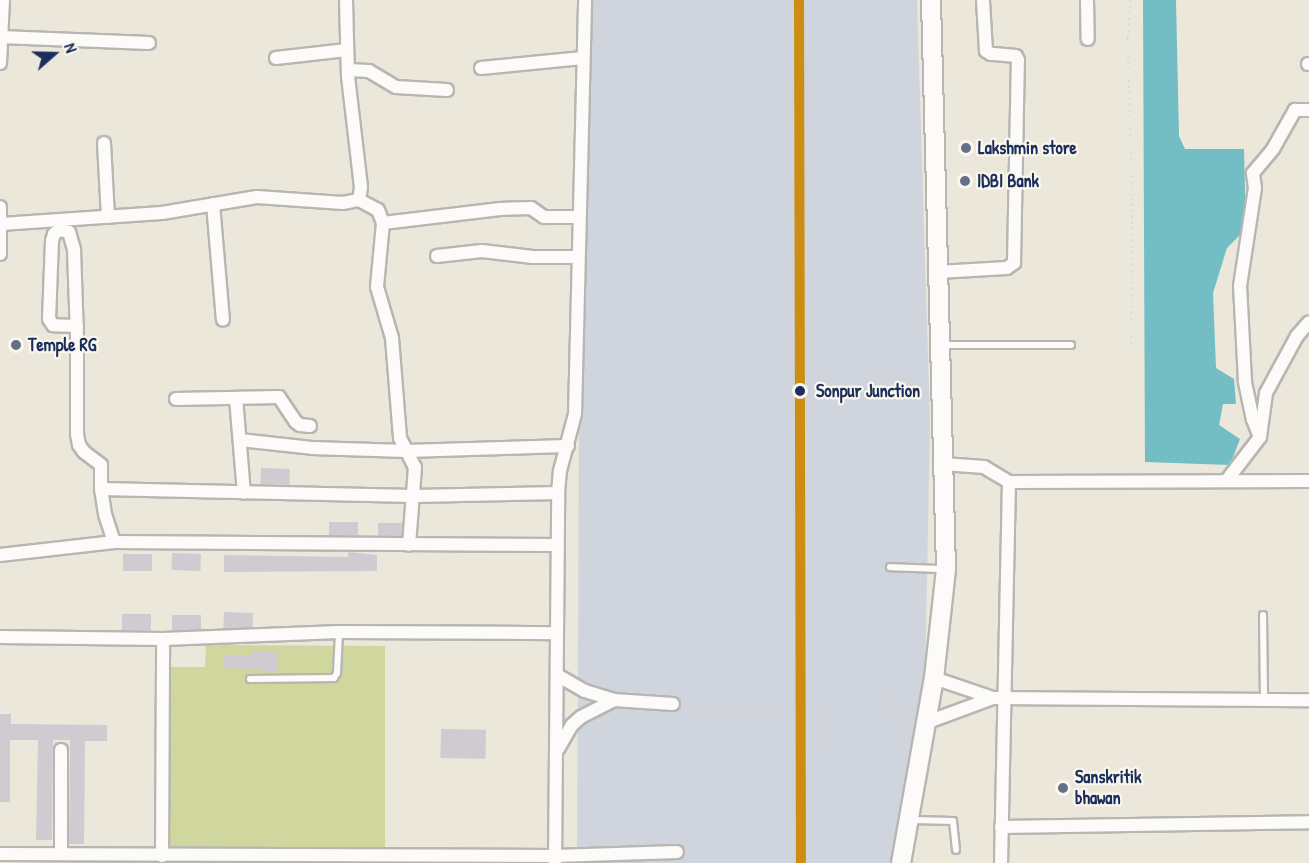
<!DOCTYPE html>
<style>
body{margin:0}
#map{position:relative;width:1309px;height:863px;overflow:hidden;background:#ebe7da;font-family:"Patrick Hand",sans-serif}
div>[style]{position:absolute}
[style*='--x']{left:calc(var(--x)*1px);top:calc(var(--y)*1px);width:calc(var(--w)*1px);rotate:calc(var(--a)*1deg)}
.industrial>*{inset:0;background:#d0d4dc}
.green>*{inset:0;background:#d0d79e}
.water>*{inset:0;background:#72bec4}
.building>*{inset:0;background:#d0cbd1;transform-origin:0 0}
.path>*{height:2px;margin-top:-1px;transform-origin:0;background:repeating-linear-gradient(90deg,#d5d5d5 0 1.5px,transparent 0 6px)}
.roads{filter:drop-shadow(2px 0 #b7b6b2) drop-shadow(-2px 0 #b7b6b2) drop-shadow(0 2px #b7b6b2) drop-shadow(0 -2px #b7b6b2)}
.lane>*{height:6px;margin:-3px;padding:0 3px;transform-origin:3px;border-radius:3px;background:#fcfbf9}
.street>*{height:12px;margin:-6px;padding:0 6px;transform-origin:6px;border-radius:6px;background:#fcfbf9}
.secondary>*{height:18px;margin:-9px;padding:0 9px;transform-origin:9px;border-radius:9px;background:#fcfbf9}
.rail-1>*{height:10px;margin:-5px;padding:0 5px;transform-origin:5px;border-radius:5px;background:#cb8e13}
.dots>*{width:16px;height:16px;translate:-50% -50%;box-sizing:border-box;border:3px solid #fbf7ec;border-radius:50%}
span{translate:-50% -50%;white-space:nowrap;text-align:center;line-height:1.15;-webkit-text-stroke:4.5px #fbf7ec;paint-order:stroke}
.poi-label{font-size:18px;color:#1b2f5e;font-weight:700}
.left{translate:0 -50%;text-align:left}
.stop-label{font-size:18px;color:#1b2f5e;font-weight:700}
.north{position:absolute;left:24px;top:24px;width:60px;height:60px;-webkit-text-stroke:4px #fbf7ec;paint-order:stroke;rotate:70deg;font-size:16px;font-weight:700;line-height:24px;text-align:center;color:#1b2f5e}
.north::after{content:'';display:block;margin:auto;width:21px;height:27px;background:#1b2f5e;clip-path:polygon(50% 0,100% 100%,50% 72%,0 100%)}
</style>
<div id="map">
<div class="industrial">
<i style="clip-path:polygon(581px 0,917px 0,930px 422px,925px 680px,891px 863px,577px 863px)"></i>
</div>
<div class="green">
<i style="clip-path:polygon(206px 645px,385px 646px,385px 852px,168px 851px,168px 667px,205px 667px)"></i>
</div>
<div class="water">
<i style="clip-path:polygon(1143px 0,1176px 0,1179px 136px,1185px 149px,1244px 149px,1246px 229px,1227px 248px,1213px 293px,1216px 368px,1234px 379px,1236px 404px,1223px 404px,1219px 425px,1240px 439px,1230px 465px,1145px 462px)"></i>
</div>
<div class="building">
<i style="left:261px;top:468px;width:29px;height:16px;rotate:2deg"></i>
<i style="left:329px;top:522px;width:29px;height:13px"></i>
<i style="left:378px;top:523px;width:24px;height:13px"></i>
<i style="clip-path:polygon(348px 552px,377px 555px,377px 571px,224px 572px,224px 555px,348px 557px)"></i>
<i style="left:172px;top:553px;width:29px;height:17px;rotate:2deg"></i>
<i style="left:123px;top:554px;width:29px;height:17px"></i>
<i style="left:224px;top:612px;width:29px;height:16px;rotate:2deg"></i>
<i style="left:122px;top:614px;width:29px;height:16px"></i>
<i style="left:172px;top:615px;width:29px;height:15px"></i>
<i style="clip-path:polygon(252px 651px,278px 652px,277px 672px,223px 667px,224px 655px,252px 656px)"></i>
<i style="clip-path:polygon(0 714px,11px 714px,11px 724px,107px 725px,107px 741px,85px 741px,84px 844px,69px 844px,70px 740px,53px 740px,52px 840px,36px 840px,38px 740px,10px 740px,10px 802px,0 802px)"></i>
<i style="left:441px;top:729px;width:45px;height:29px;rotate:1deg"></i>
</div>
<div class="path">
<i style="--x:1130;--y:0;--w:38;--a:93"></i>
<i style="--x:1128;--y:38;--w:160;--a:88.6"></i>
<i style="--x:1132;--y:198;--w:147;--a:90.4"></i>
<i style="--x:685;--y:704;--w:204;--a:-0.6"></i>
<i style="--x:889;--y:702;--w:14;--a:98"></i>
<i style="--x:887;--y:716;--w:8;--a:0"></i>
<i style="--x:895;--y:716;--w:11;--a:-90"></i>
<i style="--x:895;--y:705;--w:10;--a:0"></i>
<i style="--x:905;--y:705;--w:13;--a:94"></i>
<i style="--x:904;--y:718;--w:10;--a:45"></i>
<i style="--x:811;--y:737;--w:39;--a:0"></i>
<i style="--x:827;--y:737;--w:34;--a:-90"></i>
</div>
<div class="roads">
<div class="lane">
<i style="--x:943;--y:345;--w:128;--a:0"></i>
<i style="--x:890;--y:567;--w:53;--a:2.2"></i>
<i style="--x:1263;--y:615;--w:85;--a:89.3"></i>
<i style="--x:250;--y:679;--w:84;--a:-0.7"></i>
<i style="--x:334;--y:678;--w:6;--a:-59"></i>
<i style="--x:337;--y:673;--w:41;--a:-87.2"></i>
<i style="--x:912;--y:820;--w:41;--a:1.4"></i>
<i style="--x:953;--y:821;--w:29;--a:84"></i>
</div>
<div class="street">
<i style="--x:1087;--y:0;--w:39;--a:89"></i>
<i style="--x:1;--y:37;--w:148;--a:2.3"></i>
<i style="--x:276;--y:58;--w:71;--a:-6.4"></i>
<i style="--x:0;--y:63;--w:63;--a:-87.3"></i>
<i style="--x:1308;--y:64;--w:1;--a:0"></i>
<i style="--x:481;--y:68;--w:102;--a:-5.6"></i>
<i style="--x:348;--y:70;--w:21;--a:3"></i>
<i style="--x:369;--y:71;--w:31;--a:31"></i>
<i style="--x:396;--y:87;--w:51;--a:3.4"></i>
<i style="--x:104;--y:143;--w:74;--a:86.9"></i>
<i style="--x:359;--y:200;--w:21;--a:28"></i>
<i style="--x:378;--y:210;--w:14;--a:69"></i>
<i style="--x:383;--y:223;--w:64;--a:95.4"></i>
<i style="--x:377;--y:287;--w:53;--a:73.6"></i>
<i style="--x:392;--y:338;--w:100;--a:85.4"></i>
<i style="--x:400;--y:438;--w:33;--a:63"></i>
<i style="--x:415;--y:467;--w:78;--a:94.4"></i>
<i style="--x:213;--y:204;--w:116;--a:85.1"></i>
<i style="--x:0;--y:207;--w:47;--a:90"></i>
<i style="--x:383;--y:223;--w:118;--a:-6.8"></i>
<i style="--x:500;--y:209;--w:31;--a:-2"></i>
<i style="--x:531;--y:208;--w:16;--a:35"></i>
<i style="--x:544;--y:217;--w:34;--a:0"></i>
<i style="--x:1;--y:224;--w:161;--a:-3.9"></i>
<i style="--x:162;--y:213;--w:96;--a:-9.6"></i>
<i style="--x:257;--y:197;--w:86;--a:4"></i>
<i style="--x:343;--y:203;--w:16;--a:-11"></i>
<i style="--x:359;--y:200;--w:13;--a:-81"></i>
<i style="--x:361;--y:187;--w:111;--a:-96.7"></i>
<i style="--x:348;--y:77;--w:77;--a:-91.5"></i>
<i style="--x:437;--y:256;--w:45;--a:-6.3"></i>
<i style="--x:482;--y:251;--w:51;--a:6.7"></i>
<i style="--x:533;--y:257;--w:44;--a:0"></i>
<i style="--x:938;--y:272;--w:69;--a:-3.3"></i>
<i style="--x:1007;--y:268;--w:9;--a:-36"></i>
<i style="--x:1014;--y:263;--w:203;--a:-88.9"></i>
<i style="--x:1018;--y:60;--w:4;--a:-117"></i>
<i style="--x:1016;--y:56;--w:25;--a:-175"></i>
<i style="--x:991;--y:54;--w:6;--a:-149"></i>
<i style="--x:986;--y:51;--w:51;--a:-93.4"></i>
<i style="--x:77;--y:326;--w:24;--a:-178"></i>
<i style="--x:53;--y:325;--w:7;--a:-124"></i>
<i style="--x:49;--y:319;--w:78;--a:-87.8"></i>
<i style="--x:52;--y:241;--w:7;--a:-74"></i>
<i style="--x:54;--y:234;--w:6;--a:-39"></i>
<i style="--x:59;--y:230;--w:10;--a:11"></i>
<i style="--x:69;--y:232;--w:19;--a:74"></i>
<i style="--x:74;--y:250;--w:88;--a:88"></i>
<i style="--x:77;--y:338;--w:96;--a:90"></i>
<i style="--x:77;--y:434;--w:11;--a:80"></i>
<i style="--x:79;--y:445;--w:9;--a:54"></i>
<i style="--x:84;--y:452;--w:21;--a:37"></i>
<i style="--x:101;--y:465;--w:24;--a:90"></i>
<i style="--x:236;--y:398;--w:95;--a:85.2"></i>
<i style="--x:176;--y:399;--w:103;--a:-1.1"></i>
<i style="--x:279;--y:397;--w:30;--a:56"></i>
<i style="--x:296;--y:422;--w:5;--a:37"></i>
<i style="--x:300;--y:425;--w:10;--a:6"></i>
<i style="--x:1260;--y:437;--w:18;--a:-112"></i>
<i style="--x:1253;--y:420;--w:40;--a:-102"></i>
<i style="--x:1245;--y:381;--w:95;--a:-93"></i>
<i style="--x:1240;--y:286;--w:99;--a:-81.3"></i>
<i style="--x:1255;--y:188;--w:15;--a:-98"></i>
<i style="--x:1253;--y:173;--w:31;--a:-50"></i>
<i style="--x:1273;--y:149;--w:45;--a:-60.6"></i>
<i style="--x:1295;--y:110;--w:14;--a:0"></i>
<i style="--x:240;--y:440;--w:72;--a:6.3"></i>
<i style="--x:312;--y:448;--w:94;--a:1.8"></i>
<i style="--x:406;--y:451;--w:162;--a:-1.8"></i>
<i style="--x:943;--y:464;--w:41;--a:4.2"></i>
<i style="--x:984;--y:467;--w:29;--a:31"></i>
<i style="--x:1009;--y:482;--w:300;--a:-0.2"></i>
<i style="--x:1227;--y:480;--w:54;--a:-52.5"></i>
<i style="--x:1260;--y:437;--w:44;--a:-82.2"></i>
<i style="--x:1266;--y:393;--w:65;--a:-61.5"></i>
<i style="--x:1297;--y:336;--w:18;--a:-49"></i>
<i style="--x:114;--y:542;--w:29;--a:-108"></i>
<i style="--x:105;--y:514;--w:25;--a:-99"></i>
<i style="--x:101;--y:489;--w:313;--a:1.3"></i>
<i style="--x:414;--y:496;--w:144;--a:-1.2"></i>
<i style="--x:0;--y:555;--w:115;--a:-6.5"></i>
<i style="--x:114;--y:542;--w:443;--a:0.4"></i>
<i style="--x:0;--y:637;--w:163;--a:0.7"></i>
<i style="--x:163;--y:639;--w:176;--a:-2.3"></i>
<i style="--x:339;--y:632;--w:218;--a:0.3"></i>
<i style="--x:557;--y:675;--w:32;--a:30"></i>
<i style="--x:585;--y:691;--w:30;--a:17"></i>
<i style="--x:934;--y:678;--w:62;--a:18.7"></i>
<i style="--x:993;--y:698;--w:316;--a:0.4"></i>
<i style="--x:925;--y:723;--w:72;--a:-20.2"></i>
<i style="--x:558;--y:749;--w:28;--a:-60"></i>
<i style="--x:572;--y:725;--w:12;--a:-42"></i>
<i style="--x:581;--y:717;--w:37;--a:-27"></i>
<i style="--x:614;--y:700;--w:59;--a:3.9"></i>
<i style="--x:1001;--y:827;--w:308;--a:-0.9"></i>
<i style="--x:61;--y:853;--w:103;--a:-90"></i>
<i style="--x:0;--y:854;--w:555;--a:0.21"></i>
<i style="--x:555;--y:856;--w:122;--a:-1.9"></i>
<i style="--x:162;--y:856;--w:217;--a:-89.7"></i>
<i style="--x:555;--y:863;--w:370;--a:-89.5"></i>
<i style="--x:558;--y:493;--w:22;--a:-85"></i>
<i style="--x:560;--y:471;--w:59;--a:-75.3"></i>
<i style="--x:575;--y:414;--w:414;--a:-88.6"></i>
<i style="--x:1001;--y:863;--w:381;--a:-88.8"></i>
</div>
<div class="secondary">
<i style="--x:901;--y:863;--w:188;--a:-79.9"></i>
<i style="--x:934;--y:678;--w:110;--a:-83.7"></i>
<i style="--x:946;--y:569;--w:569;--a:-91.51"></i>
</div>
</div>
<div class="rail-1">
<i style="--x:799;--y:0;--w:863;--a:89.87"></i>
</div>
<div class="dots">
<i style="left:966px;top:148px;background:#646f89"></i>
<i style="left:965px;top:181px;background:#646f89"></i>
<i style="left:16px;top:345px;background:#646f89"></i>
<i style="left:800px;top:391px;background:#1b2f5e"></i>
<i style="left:1063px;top:788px;background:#646f89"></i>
</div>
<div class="poi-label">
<span class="left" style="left:978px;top:148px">Lakshmin store</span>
<span class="left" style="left:977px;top:181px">IDBI Bank</span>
<span class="left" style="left:28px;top:345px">Temple RG</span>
<span class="left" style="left:1075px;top:788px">Sanskritik<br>bhawan</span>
</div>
<div class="stop-label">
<span class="left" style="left:816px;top:391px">Sonpur Junction</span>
</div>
<div class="north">N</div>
</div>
